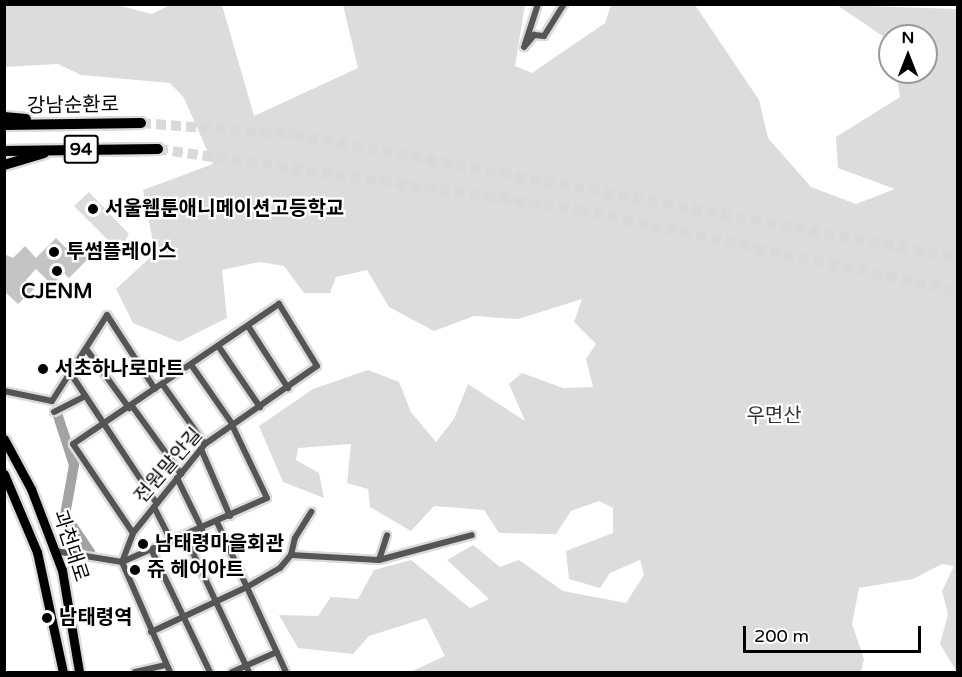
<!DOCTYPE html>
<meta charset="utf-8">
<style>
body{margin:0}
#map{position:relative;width:962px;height:677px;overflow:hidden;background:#fff;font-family:"Varela Round","Noto Sans KR",sans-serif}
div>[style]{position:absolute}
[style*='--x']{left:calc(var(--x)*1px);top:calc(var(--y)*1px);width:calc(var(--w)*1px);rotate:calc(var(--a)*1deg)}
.green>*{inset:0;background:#dcdcdc}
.river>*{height:10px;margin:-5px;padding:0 5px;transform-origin:5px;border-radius:5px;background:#a3a3a3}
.building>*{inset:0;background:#c4c4c4}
.highway-tunnel>*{height:10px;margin-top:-5px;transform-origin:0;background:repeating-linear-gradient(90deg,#d9d9d9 0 10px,transparent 0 15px)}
.roads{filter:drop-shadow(2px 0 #dbdbdb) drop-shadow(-2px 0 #dbdbdb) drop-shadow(0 2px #dbdbdb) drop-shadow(0 -2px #dbdbdb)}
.street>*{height:6px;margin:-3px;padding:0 3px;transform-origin:3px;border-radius:3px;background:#555}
.primary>*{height:9px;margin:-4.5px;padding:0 4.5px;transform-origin:4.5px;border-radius:4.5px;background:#000}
.highway>*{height:10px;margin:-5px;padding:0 5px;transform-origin:5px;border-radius:5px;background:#000}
.dots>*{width:16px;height:16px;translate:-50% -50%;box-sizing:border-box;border:3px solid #fff;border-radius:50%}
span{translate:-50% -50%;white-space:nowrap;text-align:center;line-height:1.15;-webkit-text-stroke:4.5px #fff;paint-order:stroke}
.shield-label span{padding:2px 4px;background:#fff;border:2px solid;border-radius:4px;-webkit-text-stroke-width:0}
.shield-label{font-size:18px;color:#000;font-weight:700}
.street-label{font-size:20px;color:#000}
.poi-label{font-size:20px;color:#000;font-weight:700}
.left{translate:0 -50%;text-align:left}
.park-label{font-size:20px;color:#333}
.frame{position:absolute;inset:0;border:6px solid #000;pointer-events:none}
.north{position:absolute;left:878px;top:24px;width:60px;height:60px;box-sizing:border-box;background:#fff;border:2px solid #999;border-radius:50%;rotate:0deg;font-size:16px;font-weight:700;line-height:24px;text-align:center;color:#000}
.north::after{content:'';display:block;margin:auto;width:21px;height:27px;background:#000;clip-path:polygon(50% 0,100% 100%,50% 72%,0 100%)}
.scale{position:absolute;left:743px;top:626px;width:178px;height:27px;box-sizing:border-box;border:3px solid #000;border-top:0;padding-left:8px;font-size:18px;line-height:21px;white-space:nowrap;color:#000;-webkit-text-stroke:4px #fff;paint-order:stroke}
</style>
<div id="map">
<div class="green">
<i style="clip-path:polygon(5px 4px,117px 5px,152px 14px,170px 5px,222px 5px,254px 116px,358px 68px,343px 5px,525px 5px,515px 66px,532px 73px,605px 23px,611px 5px,695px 5px,759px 100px,768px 138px,811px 187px,856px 204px,895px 189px,838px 168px,836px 137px,900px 97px,896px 72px,926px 72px,926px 36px,890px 36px,890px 41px,837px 5px,957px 9px,957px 672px,940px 644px,948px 614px,942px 591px,954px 566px,942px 564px,913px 579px,859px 588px,852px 624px,864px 659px,861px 672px,410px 672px,445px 656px,426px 618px,369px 636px,353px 654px,298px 648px,279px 615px,318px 616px,331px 597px,358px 599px,374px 570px,411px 560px,470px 608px,489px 599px,447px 560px,473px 545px,500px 567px,519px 560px,563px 591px,626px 603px,644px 575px,640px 560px,610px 573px,600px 588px,569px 579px,566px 551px,613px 533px,613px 508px,599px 501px,571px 511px,556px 534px,499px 533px,484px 510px,434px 506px,411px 531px,370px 507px,368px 489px,347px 483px,351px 444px,298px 448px,296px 460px,319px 473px,324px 498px,283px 482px,259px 426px,313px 389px,368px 370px,399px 382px,411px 412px,436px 442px,454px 419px,468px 384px,525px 421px,509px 384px,522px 373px,563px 388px,593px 387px,586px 359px,596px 344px,574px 322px,582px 299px,518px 319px,474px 316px,434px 331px,389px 307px,367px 270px,336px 277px,330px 293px,304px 293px,284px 266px,260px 262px,222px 270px,227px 318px,179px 342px,133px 323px,116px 289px,155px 253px,143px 190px,213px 164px,184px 98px,170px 83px,81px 75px,58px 64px,5px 67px)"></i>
<i style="clip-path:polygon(89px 192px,129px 234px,117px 255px,112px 253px,113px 245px,74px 206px)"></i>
</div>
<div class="river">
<i style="--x:57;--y:413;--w:55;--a:71.9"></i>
<i style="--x:74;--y:465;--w:51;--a:100.2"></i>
<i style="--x:65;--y:515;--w:45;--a:56"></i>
</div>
<div class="building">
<i style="clip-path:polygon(56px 238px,66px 248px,72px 241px,89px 258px,69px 278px,64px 273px,52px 285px,36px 269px,26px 280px,34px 289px,18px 304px,4px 291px,4px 254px,13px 258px,25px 246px,36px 258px)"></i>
</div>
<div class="highway-tunnel">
<i style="--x:141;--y:123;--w:153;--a:4.5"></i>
<i style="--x:294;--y:135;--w:675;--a:10.49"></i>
<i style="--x:158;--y:149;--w:425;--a:8.2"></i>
<i style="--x:579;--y:210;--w:388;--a:12.1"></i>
</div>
<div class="roads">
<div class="street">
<i style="--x:525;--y:44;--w:42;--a:-72"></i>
<i style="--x:524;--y:47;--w:16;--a:-50"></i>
<i style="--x:534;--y:35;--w:10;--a:6"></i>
<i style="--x:544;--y:36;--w:38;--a:-58"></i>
<i style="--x:248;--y:326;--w:74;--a:57.2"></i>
<i style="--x:219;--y:347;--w:73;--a:55.7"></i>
<i style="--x:87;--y:350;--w:72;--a:54.1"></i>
<i style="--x:192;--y:366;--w:72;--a:55.2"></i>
<i style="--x:69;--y:371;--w:159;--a:56.5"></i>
<i style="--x:163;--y:385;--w:72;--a:54.6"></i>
<i style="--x:4;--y:391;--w:49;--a:11.8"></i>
<i style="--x:52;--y:401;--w:102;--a:-57.4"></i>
<i style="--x:107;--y:315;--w:88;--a:57"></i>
<i style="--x:132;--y:406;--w:84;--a:54.2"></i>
<i style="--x:54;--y:412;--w:35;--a:-27"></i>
<i style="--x:201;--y:449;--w:73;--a:66.6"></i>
<i style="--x:177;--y:478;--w:57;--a:63.9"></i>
<i style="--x:154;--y:507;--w:39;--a:63"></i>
<i style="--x:217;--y:522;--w:165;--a:65.3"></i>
<i style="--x:185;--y:536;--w:150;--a:64.8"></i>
<i style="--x:55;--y:551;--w:68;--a:9.3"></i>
<i style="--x:122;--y:562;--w:158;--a:-23.8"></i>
<i style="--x:267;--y:498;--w:81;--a:-115.6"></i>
<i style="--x:152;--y:551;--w:134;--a:64.4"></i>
<i style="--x:230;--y:552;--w:28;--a:-27"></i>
<i style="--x:291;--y:555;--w:17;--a:-77"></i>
<i style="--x:295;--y:538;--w:31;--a:-58"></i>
<i style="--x:379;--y:560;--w:26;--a:-72"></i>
<i style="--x:122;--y:562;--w:31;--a:-69"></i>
<i style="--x:133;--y:533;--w:114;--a:-51"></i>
<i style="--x:205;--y:444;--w:136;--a:-34.9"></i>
<i style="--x:317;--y:366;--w:73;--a:-121.5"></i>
<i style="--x:279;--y:304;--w:249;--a:145.8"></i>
<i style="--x:73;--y:444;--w:107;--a:56"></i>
<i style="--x:122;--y:562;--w:120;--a:66.4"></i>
<i style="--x:151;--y:632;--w:106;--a:-25.1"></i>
<i style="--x:247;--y:587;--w:38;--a:-30"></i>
<i style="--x:280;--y:568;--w:17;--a:-50"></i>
<i style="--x:291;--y:555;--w:88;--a:3.3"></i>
<i style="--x:379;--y:560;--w:96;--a:-15"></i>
<i style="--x:135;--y:672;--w:32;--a:-13"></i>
<i style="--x:232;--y:672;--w:49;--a:-24"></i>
</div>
<div class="primary">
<i style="--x:4;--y:439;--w:57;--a:61.6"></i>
<i style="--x:31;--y:489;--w:87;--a:69.1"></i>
<i style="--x:62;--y:570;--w:103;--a:80.5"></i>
<i style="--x:4;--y:474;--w:85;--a:67.1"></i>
<i style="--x:37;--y:552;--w:123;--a:77.8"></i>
</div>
<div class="highway">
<i style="--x:4;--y:117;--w:22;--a:5"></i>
<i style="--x:4;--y:125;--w:137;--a:-0.8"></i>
<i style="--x:4;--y:151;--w:154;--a:-0.7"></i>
<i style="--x:4;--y:165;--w:42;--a:-16.7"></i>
</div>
</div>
<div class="dots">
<i style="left:93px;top:209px;background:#000"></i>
<i style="left:54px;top:252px;background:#000"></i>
<i style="left:57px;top:271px;background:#000"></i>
<i style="left:43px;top:369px;background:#000"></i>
<i style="left:143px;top:544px;background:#000"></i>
<i style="left:135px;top:570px;background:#000"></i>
<i style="left:47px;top:618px;background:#000"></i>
</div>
<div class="shield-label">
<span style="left:81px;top:149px">94</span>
</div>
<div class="street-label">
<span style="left:73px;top:106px;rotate:-1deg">강남순환로</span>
<span style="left:169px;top:466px;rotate:-49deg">전원말안길</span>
<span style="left:70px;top:546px;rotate:72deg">과천대로</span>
</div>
<div class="poi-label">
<span class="left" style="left:105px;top:209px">서울웹툰애니메이션고등학교</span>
<span class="left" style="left:66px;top:252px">투썸플레이스</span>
<span style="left:57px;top:292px">CJENM</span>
<span class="left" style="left:55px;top:369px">서초하나로마트</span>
<span class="left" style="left:155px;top:544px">남태령마을회관</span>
<span class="left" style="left:147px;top:570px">쥬 헤어아트</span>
<span class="left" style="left:59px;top:618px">남태령역</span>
</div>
<div class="park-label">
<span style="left:774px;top:416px">우면산</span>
</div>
<div class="frame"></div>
<div class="north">N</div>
<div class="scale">200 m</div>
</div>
